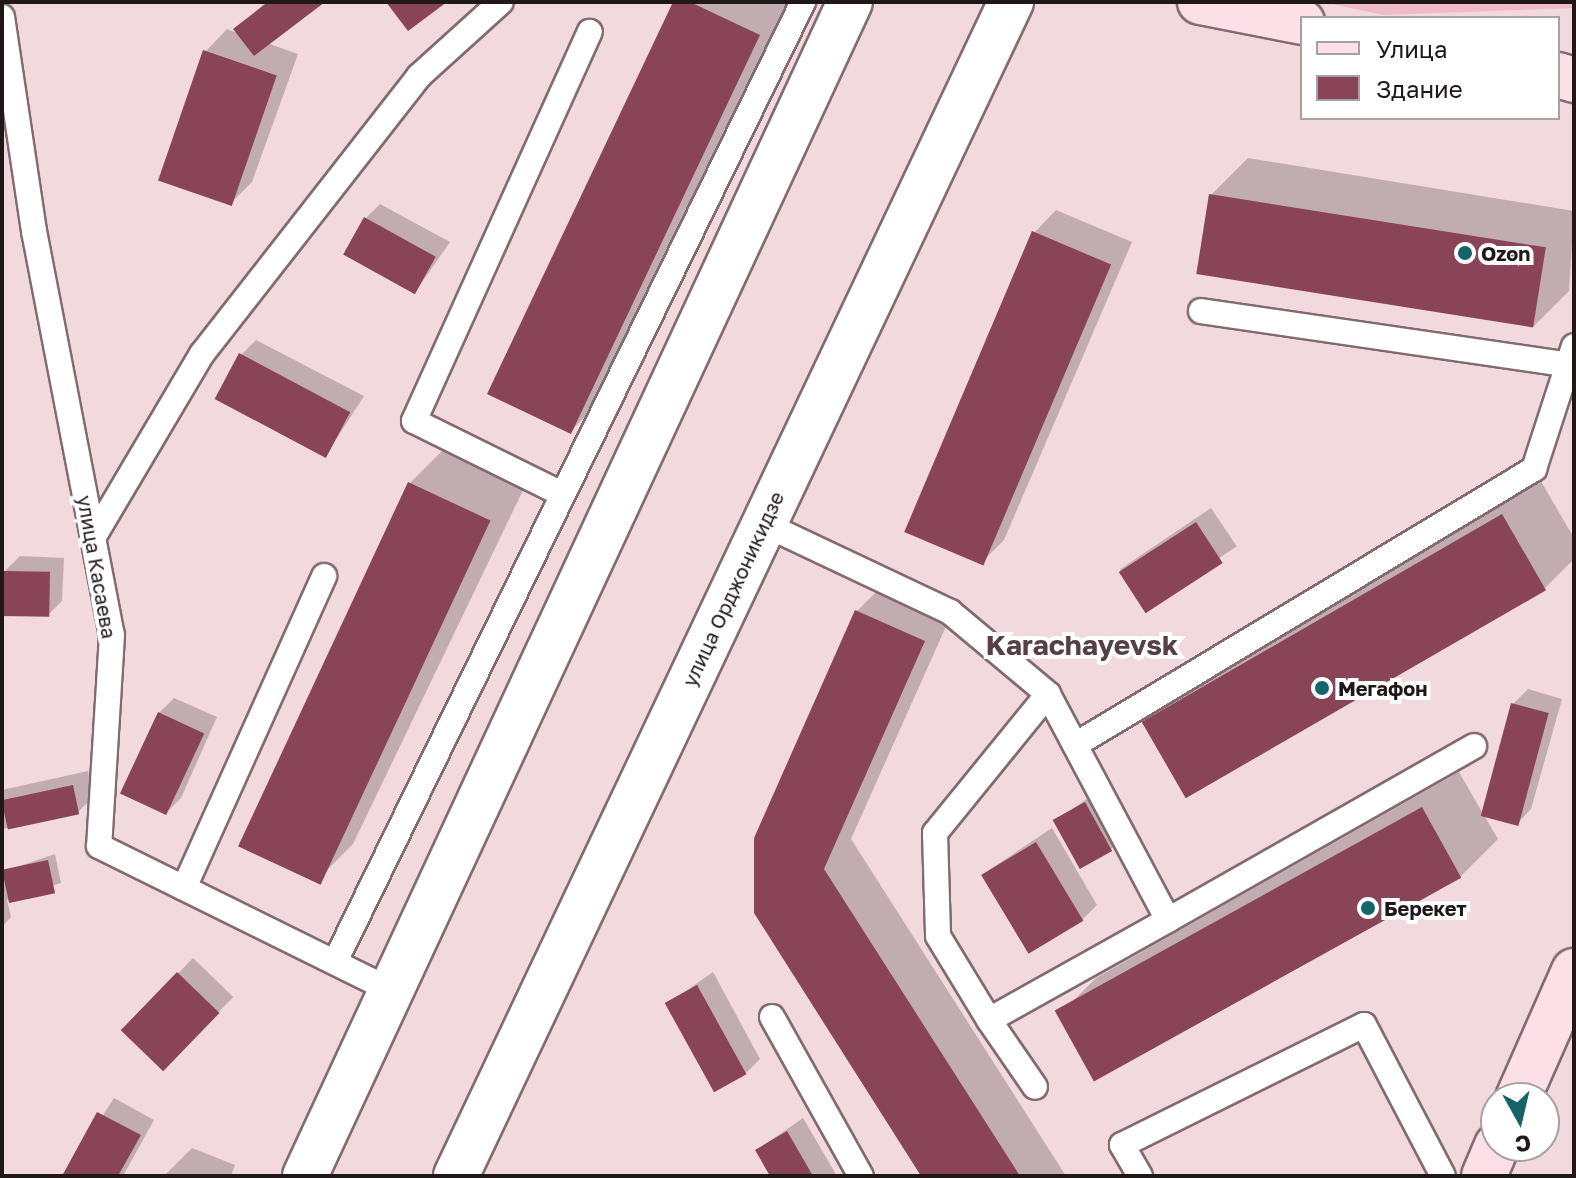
<!DOCTYPE html>
<meta charset="utf-8">
<style>
body{margin:0}
#map{position:relative;width:1576px;height:1178px;overflow:hidden;background:#f2d9de;font-family:"Golos Text",sans-serif}
div>[style]{position:absolute}
[style*='--x']{left:calc(var(--x)*1px);top:calc(var(--y)*1px);width:calc(var(--w)*1px);rotate:calc(var(--a)*1deg)}
.green>*{inset:0;background:#efbbc6}
.shadow>*{inset:0;background:#0003;transform-origin:0 0}
.building>*{inset:0;background:#8a4457;transform-origin:0 0}
.roads{filter:drop-shadow(2px 0 #816b70) drop-shadow(-2px 0 #816b70) drop-shadow(0 2px #816b70) drop-shadow(0 -2px #816b70)}
.lane>*{height:24px;margin:-12px;padding:0 12px;transform-origin:12px;border-radius:12px;background:#fff}
.street>*{height:44px;margin:-22px;padding:0 22px;transform-origin:22px;border-radius:22px;background:#fff}
.secondary>*{height:44px;margin:-22px;padding:0 22px;transform-origin:22px;border-radius:22px;background:#fde0e7}
.dots>*{width:22px;height:22px;translate:-50% -50%;box-sizing:border-box;border:4px solid #fff;border-radius:50%}
span{translate:-50% -50%;white-space:nowrap;text-align:center;line-height:1.15;-webkit-text-stroke:8px #fff;paint-order:stroke}
.poi-label{font-size:20px;color:#201719;font-weight:700}
.left{translate:0 -50%;text-align:left}
.street-label{font-size:20px;color:#201719}
.district-label{font-size:28px;color:#554145;font-weight:700}
.frame{position:absolute;inset:0;border:4px solid #201719;pointer-events:none}
.legend{position:absolute;left:1300px;top:16px;width:260px;height:104px;box-sizing:border-box;background:#fff;border:2px solid #a6a2a3;margin:0;padding:10px 14px;list-style:none;font-size:24px;color:#201719}
.legend li{display:flex;align-items:center;gap:16px;height:40px}
.legend b{width:40px;border:2px solid #a6a2a3}
.north{position:absolute;left:1480px;top:1082px;width:80px;height:80px;box-sizing:border-box;background:#fff;border:2px solid #a6a2a3;border-radius:50%;rotate:172deg;font-size:22px;font-weight:700;line-height:32px;text-align:center;color:#201719}
.north::after{content:'';display:block;margin:auto;width:28px;height:36px;background:#156468;clip-path:polygon(50% 0,100% 100%,50% 72%,0 100%)}
</style>
<div id="map">
<div class="green">
<i style="clip-path:polygon(1322px 2px,1574px 2px,1574px 8px,1384px 15px)"></i>
</div>
<div class="shadow">
<i style="clip-path:polygon(266px 2px,322px 2px,267px 43px,298px 54px,252px 182px,230px 204px,205px 52px,227px 29px,239px 34px,236px 29px)"></i>
<i style="clip-path:polygon(675px 2px,793px 2px,607px 394px,570px 432px)"></i>
<i style="clip-path:polygon(1248px 158px,1574px 211px,1569px 291px,1532px 328px,1211px 195px)"></i>
<i style="clip-path:polygon(380px 204px,450px 242px,416px 291px,365px 219px)"></i>
<i style="clip-path:polygon(1056px 210px,1132px 242px,1004px 540px,981px 563px,1034px 233px)"></i>
<i style="clip-path:polygon(256px 340px,364px 396px,326px 455px,241px 355px)"></i>
<i style="clip-path:polygon(447px 446px,526px 484px,353px 844px,316px 881px,410px 483px)"></i>
<i style="clip-path:polygon(1539px 478px,1574px 538px,1574px 559px,1545px 588px,1144px 722px,1181px 685px)"></i>
<i style="left:1211px;top:508px;width:46px;height:110px;rotate:56deg"></i>
<i style="clip-path:polygon(20px 556px,64px 558px,62px 601px,47px 616px,5px 571px)"></i>
<i style="clip-path:polygon(885px 583px,952px 613px,851px 839px,1066px 1176px,924px 1176px,756px 912px,857px 611px)"></i>
<i style="clip-path:polygon(1528px 689px,1562px 699px,1531px 809px,1516px 825px,1484px 815px,1498px 839px,1461px 876px,1059px 1015px,1096px 978px,1459px 772px,1482px 812px,1513px 704px)"></i>
<i style="clip-path:polygon(174px 698px,217px 717px,181px 798px,166px 813px,159px 713px)"></i>
<i style="clip-path:polygon(88px 771px,93px 797px,78px 812px,2px 829px,2px 790px)"></i>
<i style="clip-path:polygon(1101px 789px,1125px 835px,1110px 850px,1055px 821px)"></i>
<i style="clip-path:polygon(1052px 828px,1097px 905px,1082px 920px,983px 874px)"></i>
<i style="clip-path:polygon(55px 854px,61px 883px,7px 900px,11px 917px,2px 927px,2px 872px)"></i>
<i style="left:193px;top:958px;width:56px;height:100px;rotate:44deg"></i>
<i style="clip-path:polygon(713px 972px,760px 1059px,745px 1074px,667px 1004px)"></i>
<i style="clip-path:polygon(114px 1098px,154px 1120px,123px 1176px,64px 1176px)"></i>
<i style="clip-path:polygon(803px 1118px,837px 1176px,772px 1176px,757px 1150px)"></i>
<i style="clip-path:polygon(192px 1148px,235px 1165px,231px 1176px,164px 1176px)"></i>
</div>
<div class="building">
<i style="clip-path:polygon(268px 2px,325px 2px,254px 56px,233px 29px)"></i>
<i style="clip-path:polygon(386px 2px,447px 2px,408px 31px)"></i>
<i style="clip-path:polygon(673px 2px,690px 2px,760px 35px,571px 434px,487px 394px)"></i>
<i style="left:203px;top:50px;width:78px;height:138px;rotate:19deg"></i>
<i style="left:1209px;top:194px;width:341px;height:81px;rotate:9deg"></i>
<i style="left:364px;top:217px;width:82px;height:43px;rotate:29deg"></i>
<i style="left:1032px;top:231px;width:86px;height:327px;rotate:23deg"></i>
<i style="left:239px;top:353px;width:126px;height:52px;rotate:28deg"></i>
<i style="left:408px;top:482px;width:91px;height:402px;rotate:25deg"></i>
<i style="left:1502px;top:514px;width:88px;height:416px;rotate:60deg"></i>
<i style="left:1196px;top:522px;width:49px;height:92px;rotate:57deg"></i>
<i style="left:3px;top:571px;width:47px;height:45px;rotate:1deg"></i>
<i style="clip-path:polygon(855px 610px,925px 641px,824px 869px,1020px 1176px,921px 1176px,754px 913px,754px 838px)"></i>
<i style="left:1511px;top:703px;width:39px;height:117px;rotate:15deg"></i>
<i style="left:158px;top:712px;width:51px;height:90px;rotate:25deg"></i>
<i style="left:73px;top:785px;width:30px;height:73px;rotate:78deg"></i>
<i style="left:1085px;top:802px;width:56px;height:37px;rotate:61deg"></i>
<i style="left:1422px;top:807px;width:81px;height:420px;rotate:61deg"></i>
<i style="left:1036px;top:842px;width:92px;height:64px;rotate:59deg"></i>
<i style="left:48px;top:860px;width:34px;height:47px;rotate:78deg"></i>
<i style="left:177px;top:972px;width:59px;height:81px;rotate:44deg"></i>
<i style="left:697px;top:985px;width:102px;height:37px;rotate:61deg"></i>
<i style="clip-path:polygon(97px 1112px,141px 1135px,118px 1176px,62px 1176px)"></i>
<i style="clip-path:polygon(787px 1131px,813px 1176px,770px 1176px,755px 1150px)"></i>
</div>
<div class="roads">
<div class="lane">
<i style="--x:2;--y:17;--w:216;--a:81.5"></i>
<i style="--x:34;--y:231;--w:411;--a:79.1"></i>
<i style="--x:112;--y:635;--w:211;--a:93.5"></i>
<i style="--x:99;--y:846;--w:326;--a:26.3"></i>
<i style="--x:1201;--y:311;--w:373;--a:8.3"></i>
<i style="--x:562;--y:494;--w:165;--a:-153.7"></i>
<i style="--x:414;--y:421;--w:427;--a:-65.7"></i>
<i style="--x:764;--y:524;--w:206;--a:25.3"></i>
<i style="--x:950;--y:612;--w:128;--a:39.9"></i>
<i style="--x:93;--y:538;--w:214;--a:-59.4"></i>
<i style="--x:202;--y:354;--w:353;--a:-52"></i>
<i style="--x:419;--y:76;--w:110;--a:-42.1"></i>
<i style="--x:1075;--y:745;--w:536;--a:-31.02"></i>
<i style="--x:1534;--y:469;--w:129;--a:-72"></i>
<i style="--x:184;--y:888;--w:342;--a:-65.8"></i>
<i style="--x:1168;--y:920;--w:256;--a:-118"></i>
<i style="--x:1048;--y:694;--w:179;--a:129.1"></i>
<i style="--x:935;--y:833;--w:103;--a:88.3"></i>
<i style="--x:938;--y:936;--w:98;--a:58.7"></i>
<i style="--x:989;--y:1020;--w:205;--a:-29.2"></i>
<i style="--x:1168;--y:920;--w:352;--a:-29.6"></i>
<i style="--x:335;--y:962;--w:1068;--a:-64.01"></i>
<i style="--x:772;--y:1017;--w:182;--a:60.8"></i>
<i style="--x:989;--y:1020;--w:81;--a:55.5"></i>
<i style="--x:1140;--y:1176;--w:36;--a:-120"></i>
<i style="--x:1122;--y:1145;--w:270;--a:-26.4"></i>
<i style="--x:1364;--y:1025;--w:170;--a:62.4"></i>
</div>
<div class="street">
<i style="--x:305;--y:1176;--w:1294;--a:-65.1"></i>
<i style="--x:456;--y:1176;--w:1299;--a:-64.7"></i>
</div>
<div class="secondary">
<i style="--x:1200;--y:2;--w:104;--a:11.1"></i>
<i style="--x:1558;--y:75;--w:17;--a:17"></i>
<i style="--x:1518;--y:1098;--w:139;--a:-66.2"></i>
<i style="--x:1484;--y:1176;--w:33;--a:-67"></i>
</div>
</div>
<div class="dots">
<i style="left:1465px;top:253px;background:#156468"></i>
<i style="left:1322px;top:688px;background:#156468"></i>
<i style="left:1368px;top:908px;background:#156468"></i>
</div>
<div class="poi-label">
<span class="left" style="left:1481px;top:253px">Ozon</span>
<span class="left" style="left:1338px;top:688px">Мегафон</span>
<span class="left" style="left:1384px;top:908px">Берекет</span>
</div>
<div class="street-label">
<span style="left:97px;top:567px;rotate:80deg">улица Касаева</span>
<span style="left:733px;top:589px;rotate:-65deg">улица Орджоникидзе</span>
</div>
<div class="district-label">
<span style="left:1082px;top:645px">Karachayevsk</span>
</div>
<div class="frame"></div>
<ul class="legend">
<li><b style="height:10px;background:#fde0e7"></b>Улица</li>
<li><b style="height:22px;background:#8a4457"></b>Здание</li>
</ul>
<div class="north">С</div>
</div>
